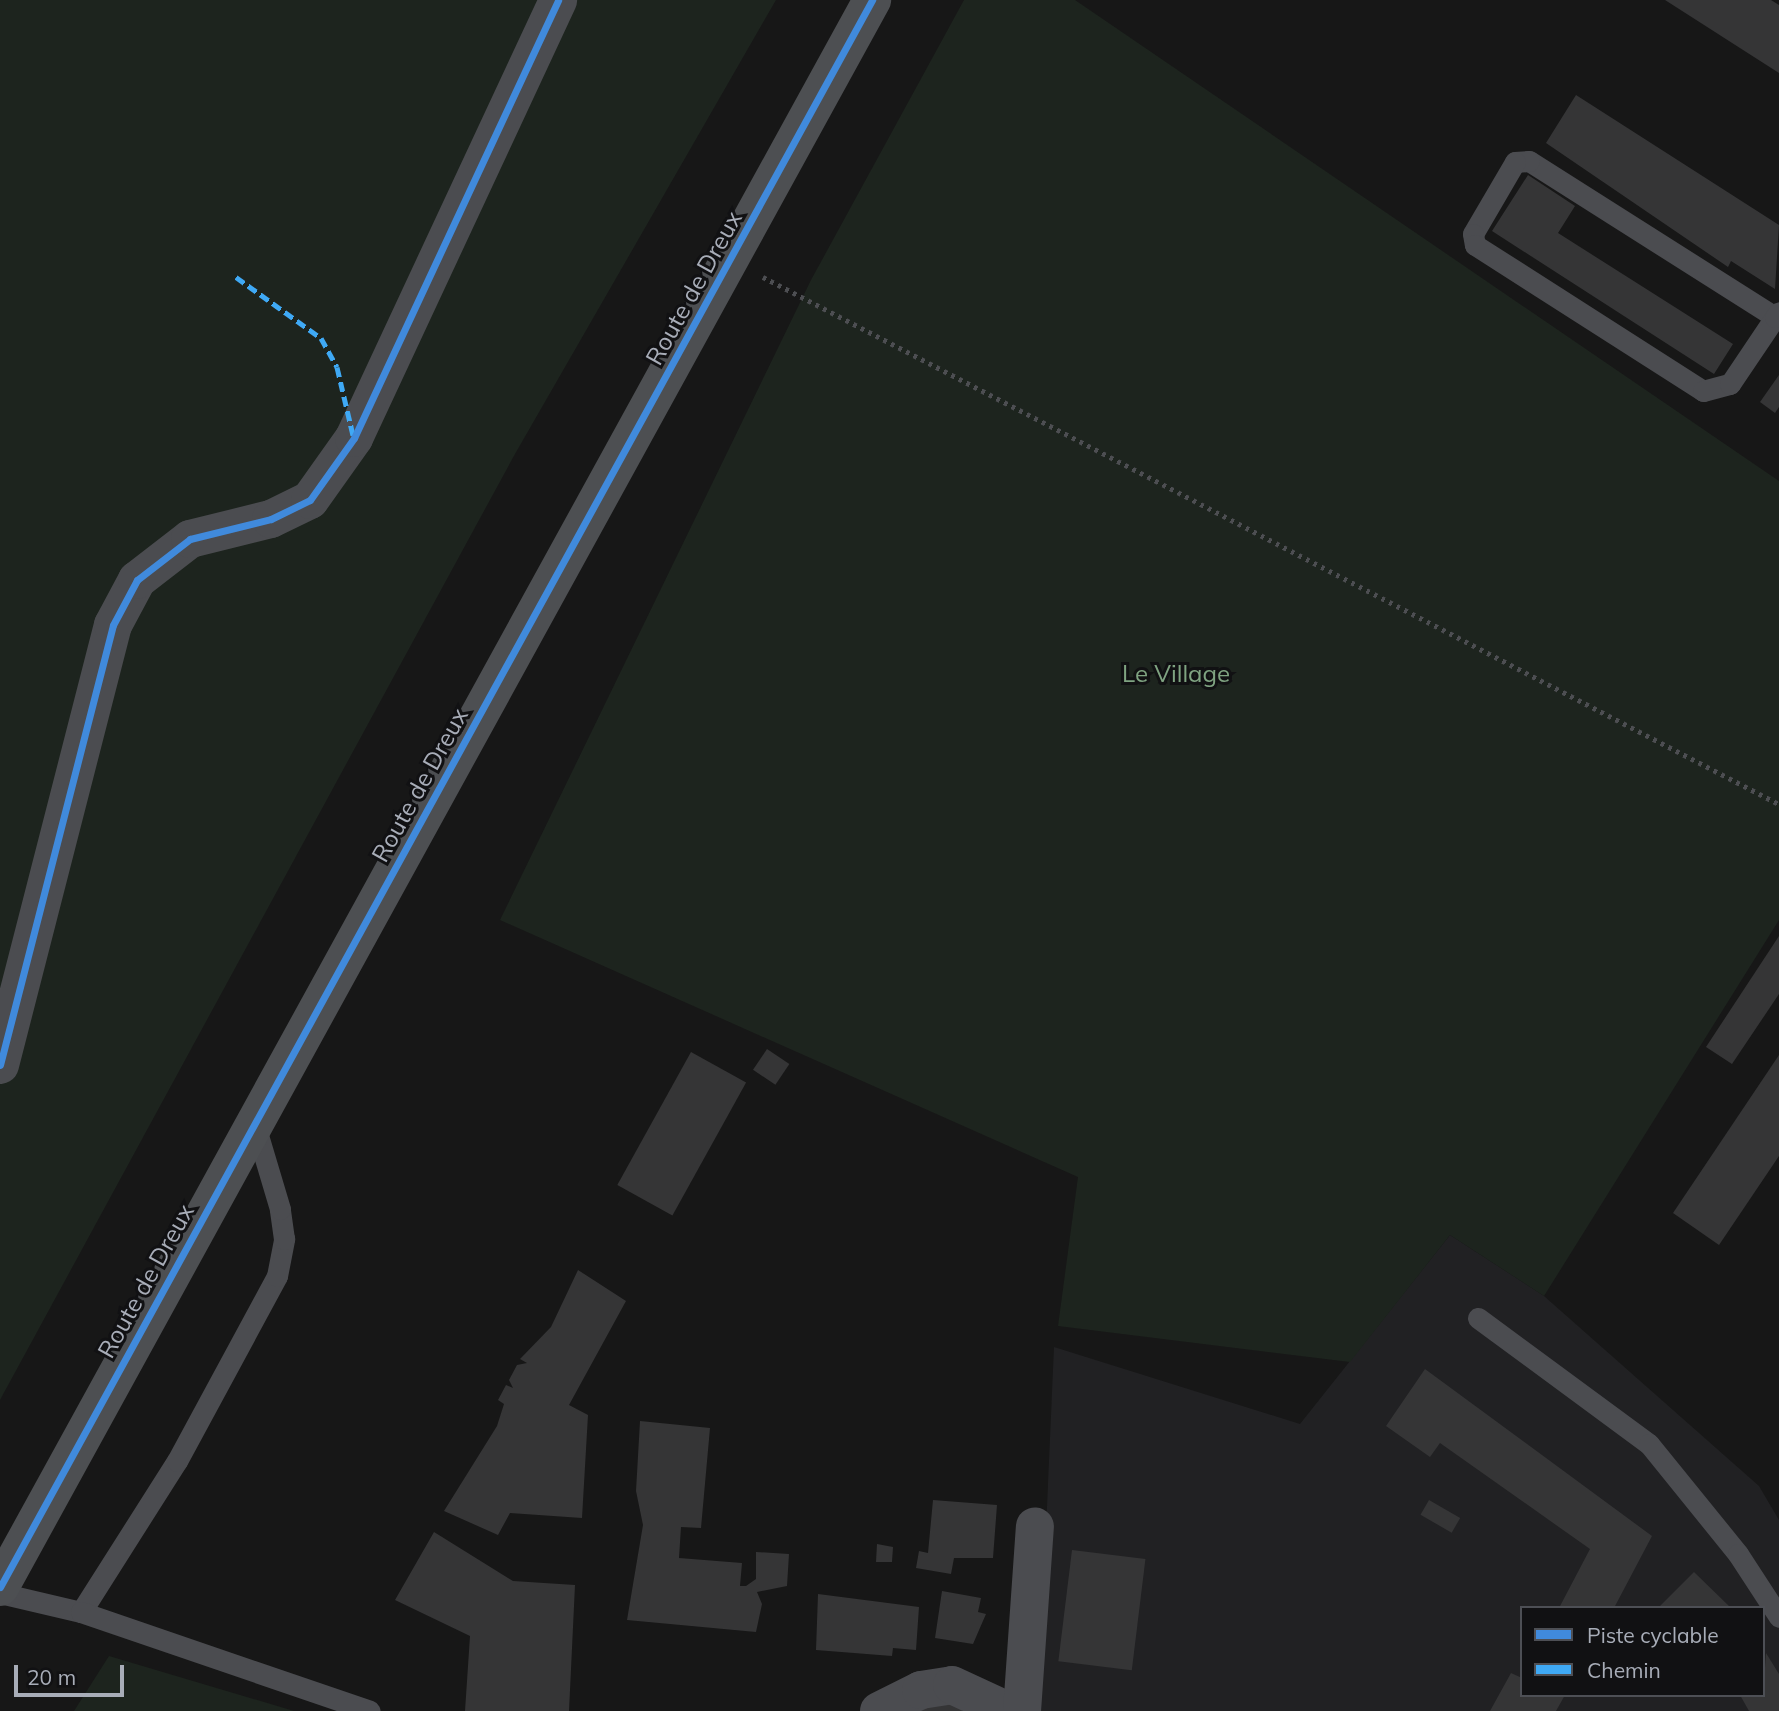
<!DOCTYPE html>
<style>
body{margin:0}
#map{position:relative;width:1779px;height:1711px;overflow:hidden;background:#171717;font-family:Mulish,sans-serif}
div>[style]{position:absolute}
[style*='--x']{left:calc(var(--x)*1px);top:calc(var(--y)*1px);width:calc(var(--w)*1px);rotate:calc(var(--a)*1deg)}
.built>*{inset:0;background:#212123}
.green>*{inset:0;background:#1d241e}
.building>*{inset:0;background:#353536;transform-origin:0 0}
.path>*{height:4.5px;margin-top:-2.25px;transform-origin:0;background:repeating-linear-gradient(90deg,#4d4e52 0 3.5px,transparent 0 8.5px)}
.service>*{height:21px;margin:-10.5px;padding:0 10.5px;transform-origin:10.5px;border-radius:10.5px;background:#4b4c50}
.minor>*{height:38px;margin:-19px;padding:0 19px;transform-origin:19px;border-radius:19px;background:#4b4c50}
.primary>*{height:38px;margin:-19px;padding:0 19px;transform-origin:19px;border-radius:19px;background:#4d4f52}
.quiet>*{height:5px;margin-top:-2.5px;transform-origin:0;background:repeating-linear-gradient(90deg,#3fa9f5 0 10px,transparent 0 15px)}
.cycleway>*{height:7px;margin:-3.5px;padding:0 3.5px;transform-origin:3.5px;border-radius:3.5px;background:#408adc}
span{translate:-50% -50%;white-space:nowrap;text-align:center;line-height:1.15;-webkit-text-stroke:6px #111113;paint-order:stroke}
.street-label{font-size:24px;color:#a8adb8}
.park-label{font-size:24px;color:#7fa381}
.legend{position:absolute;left:1520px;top:1606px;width:245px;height:91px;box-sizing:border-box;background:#111113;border:2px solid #4d4f55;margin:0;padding:9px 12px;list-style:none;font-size:21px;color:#a8adb8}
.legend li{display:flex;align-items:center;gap:14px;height:35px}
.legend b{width:35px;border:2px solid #4d4f55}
.scale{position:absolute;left:14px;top:1665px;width:110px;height:32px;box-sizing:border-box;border:4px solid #a8adb8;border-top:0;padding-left:9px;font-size:21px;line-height:24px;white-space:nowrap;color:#a8adb8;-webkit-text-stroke:5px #111113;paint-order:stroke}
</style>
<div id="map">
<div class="built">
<i style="clip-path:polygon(evenodd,1450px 1235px,1544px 1296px,1759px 1486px,1779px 1520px,1779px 1711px,1038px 1711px,1054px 1347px,1300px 1424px,1450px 1235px,1522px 1608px,1763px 1608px,1763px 1695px,1522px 1695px,1522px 1608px)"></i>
</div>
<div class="green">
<i style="clip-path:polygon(0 0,776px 0,515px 454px,0 1400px)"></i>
<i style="clip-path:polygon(964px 0,1075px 0,1779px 481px,1779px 920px,1544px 1296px,1450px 1235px,1350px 1362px,1058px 1326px,1078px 1177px,500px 920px,811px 280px)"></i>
<i style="clip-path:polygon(109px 1656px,294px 1711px,74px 1711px)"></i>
</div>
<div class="building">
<i style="clip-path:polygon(1665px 0,1771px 0,1779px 5px,1779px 73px)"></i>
<i style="clip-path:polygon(1576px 95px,1779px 225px,1775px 289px,1731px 261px,1728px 267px,1546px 143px)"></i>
<i style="clip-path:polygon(1528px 175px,1575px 206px,1558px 233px,1733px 344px,1714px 374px,1492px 231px)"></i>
<i style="clip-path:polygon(1779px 375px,1779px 407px,1775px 413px,1760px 402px)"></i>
<i style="clip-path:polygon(1779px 936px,1779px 994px,1732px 1064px,1706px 1047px)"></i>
<i style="left:767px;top:1049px;width:27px;height:25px;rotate:34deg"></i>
<i style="left:691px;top:1052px;width:63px;height:152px;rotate:29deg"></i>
<i style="clip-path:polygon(1779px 1055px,1779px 1156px,1719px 1245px,1673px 1213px)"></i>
<i style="clip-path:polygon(578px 1270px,626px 1301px,569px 1405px,588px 1415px,582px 1518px,510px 1513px,498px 1535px,444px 1511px,497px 1426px,504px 1404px,498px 1400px,506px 1385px,513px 1388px,509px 1380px,517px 1365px,527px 1363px,520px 1359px,551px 1327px)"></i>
<i style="clip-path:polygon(1425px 1369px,1652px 1536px,1614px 1608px,1559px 1608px,1590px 1549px,1440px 1443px,1430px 1457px,1386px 1426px)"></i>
<i style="clip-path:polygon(640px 1421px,710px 1428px,701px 1528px,681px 1527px,679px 1558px,742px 1563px,740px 1586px,746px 1586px,756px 1579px,756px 1552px,789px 1554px,787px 1586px,757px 1592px,762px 1604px,756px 1632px,627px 1620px,643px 1525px,636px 1491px)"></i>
<i style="clip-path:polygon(933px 1500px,997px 1505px,993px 1558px,954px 1558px,951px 1574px,916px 1568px,919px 1551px,928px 1553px)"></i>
<i style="left:1429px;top:1500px;width:36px;height:17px;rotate:30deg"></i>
<i style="clip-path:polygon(434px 1532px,513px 1581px,575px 1585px,569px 1711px,465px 1711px,470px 1636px,395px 1600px)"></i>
<i style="clip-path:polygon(877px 1544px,893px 1547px,892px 1562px,876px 1562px)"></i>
<i style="left:1072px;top:1550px;width:74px;height:112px;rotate:7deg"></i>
<i style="clip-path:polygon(1694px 1572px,1731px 1608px,1658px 1608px)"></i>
<i style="clip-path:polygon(942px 1591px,981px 1598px,978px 1612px,986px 1614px,973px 1644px,935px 1638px)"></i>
<i style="clip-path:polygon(818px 1594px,919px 1607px,916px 1650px,893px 1648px,892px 1656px,816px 1650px)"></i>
<i style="clip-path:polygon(1766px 1653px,1779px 1674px,1779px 1711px,1749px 1711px,1740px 1695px,1763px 1695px)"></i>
<i style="clip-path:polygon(1511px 1673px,1522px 1678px,1522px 1695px,1565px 1695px,1556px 1711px,1490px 1711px)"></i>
<i style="clip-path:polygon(947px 1696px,963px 1711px,921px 1711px)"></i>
</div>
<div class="path">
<i style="--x:763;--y:277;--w:1145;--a:27.42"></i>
</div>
<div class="service">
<i style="--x:1775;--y:317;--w:291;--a:-147.6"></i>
<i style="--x:1529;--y:161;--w:14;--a:176"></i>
<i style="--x:1515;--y:162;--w:83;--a:120.3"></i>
<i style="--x:1473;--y:234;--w:11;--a:80"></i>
<i style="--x:1475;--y:245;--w:271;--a:32.6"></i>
<i style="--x:1703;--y:391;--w:28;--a:-15"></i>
<i style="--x:1730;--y:384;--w:81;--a:-56.1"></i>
<i style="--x:1775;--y:317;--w:6;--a:-51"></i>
<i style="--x:1478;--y:1318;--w:212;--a:36.4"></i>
<i style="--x:1649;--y:1444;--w:141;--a:51"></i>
<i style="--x:1738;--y:1554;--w:75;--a:56.9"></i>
<i style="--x:0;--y:1593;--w:83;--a:13.2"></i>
<i style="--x:81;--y:1612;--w:179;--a:-57.6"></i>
<i style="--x:177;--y:1461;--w:210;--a:-61.6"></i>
<i style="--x:277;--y:1276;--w:38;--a:-79"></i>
<i style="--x:284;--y:1239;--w:30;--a:-98"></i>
<i style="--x:280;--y:1209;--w:88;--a:-106.6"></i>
<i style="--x:81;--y:1612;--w:305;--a:18.9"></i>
</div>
<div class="minor">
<i style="--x:0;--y:1065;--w:454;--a:-75.6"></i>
<i style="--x:113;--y:625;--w:51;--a:-61.9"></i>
<i style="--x:137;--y:580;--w:67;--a:-37.7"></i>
<i style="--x:190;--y:539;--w:83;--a:-13.9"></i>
<i style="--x:271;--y:519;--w:43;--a:-26"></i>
<i style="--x:310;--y:500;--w:76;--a:-54.6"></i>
<i style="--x:354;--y:438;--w:483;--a:-65"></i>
<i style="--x:879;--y:1711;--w:47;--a:-26.6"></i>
<i style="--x:921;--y:1690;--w:31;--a:-9"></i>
<i style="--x:952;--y:1685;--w:62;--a:24.9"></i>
<i style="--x:1022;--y:1711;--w:185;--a:-86"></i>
</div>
<div class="primary">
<i style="--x:0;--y:1587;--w:1811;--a:-61.21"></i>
</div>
<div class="quiet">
<i style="--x:236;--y:277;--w:105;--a:35.7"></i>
<i style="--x:321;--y:338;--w:33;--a:61"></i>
<i style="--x:337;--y:367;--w:70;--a:76.8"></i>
</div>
<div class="cycleway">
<i style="--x:0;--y:1065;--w:454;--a:-75.6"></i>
<i style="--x:113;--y:625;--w:51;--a:-61.9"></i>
<i style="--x:137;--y:580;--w:67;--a:-37.7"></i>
<i style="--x:190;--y:539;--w:83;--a:-13.9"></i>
<i style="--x:271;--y:519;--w:43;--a:-26"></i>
<i style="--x:310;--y:500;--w:76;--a:-54.6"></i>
<i style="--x:354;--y:438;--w:483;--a:-65"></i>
<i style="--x:0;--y:1587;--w:1811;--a:-61.21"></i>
</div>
<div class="street-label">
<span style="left:694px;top:288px;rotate:-61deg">Route de Dreux</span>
<span style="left:420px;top:785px;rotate:-61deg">Route de Dreux</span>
<span style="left:146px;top:1281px;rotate:-61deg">Route de Dreux</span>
</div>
<div class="park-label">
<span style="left:1176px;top:674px">Le Village</span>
</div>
<ul class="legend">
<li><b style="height:9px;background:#408adc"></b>Piste cyclable</li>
<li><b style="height:9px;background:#3fa9f5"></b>Chemin</li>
</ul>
<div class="scale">20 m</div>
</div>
